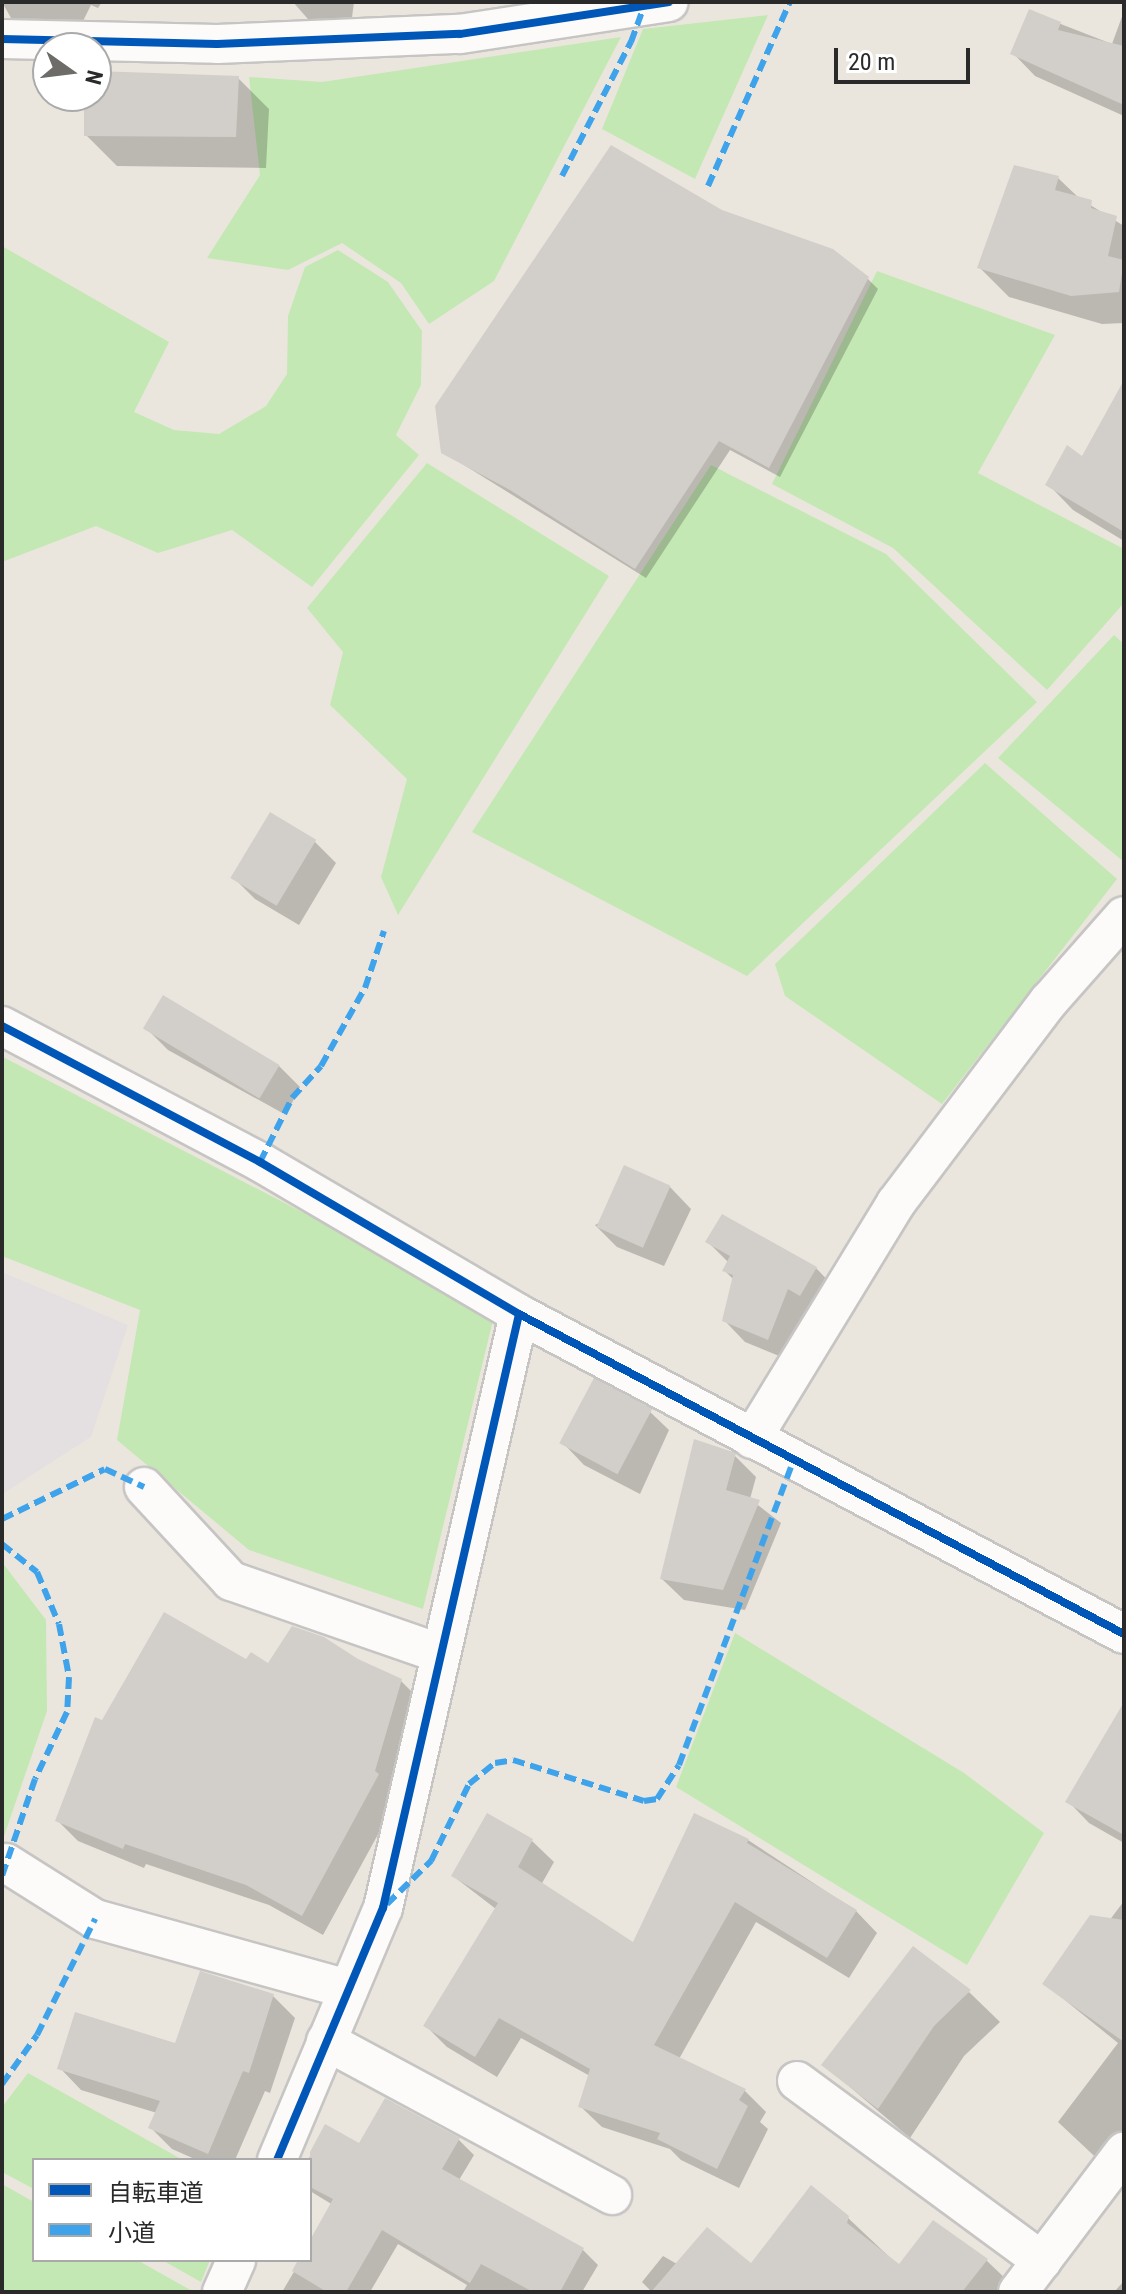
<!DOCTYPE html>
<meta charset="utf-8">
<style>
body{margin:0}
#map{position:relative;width:1126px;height:2294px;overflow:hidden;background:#eae6de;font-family:"Roboto Condensed","Noto Sans JP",sans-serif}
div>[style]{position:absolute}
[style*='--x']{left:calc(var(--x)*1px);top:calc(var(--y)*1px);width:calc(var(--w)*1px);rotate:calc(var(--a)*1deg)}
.industrial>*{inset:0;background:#e4e0e2}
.green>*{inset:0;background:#c4e8b3}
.shadow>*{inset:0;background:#0003}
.building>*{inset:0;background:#d2cfca;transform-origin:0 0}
.roads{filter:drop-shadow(2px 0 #c6c5c4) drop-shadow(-2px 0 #c6c5c4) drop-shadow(0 2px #c6c5c4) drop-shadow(0 -2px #c6c5c4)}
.street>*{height:38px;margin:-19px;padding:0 19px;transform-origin:19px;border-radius:19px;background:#fcfbfa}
.quiet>*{height:6px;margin-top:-3px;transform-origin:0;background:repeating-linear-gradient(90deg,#3ea3eb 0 12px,transparent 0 18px)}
.cycleway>*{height:8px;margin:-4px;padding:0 4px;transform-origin:4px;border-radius:4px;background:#0057b8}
span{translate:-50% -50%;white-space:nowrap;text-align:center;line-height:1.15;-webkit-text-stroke:8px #fff;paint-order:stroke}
.frame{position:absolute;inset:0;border:4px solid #2a2a2a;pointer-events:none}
.legend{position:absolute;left:32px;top:2158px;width:280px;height:104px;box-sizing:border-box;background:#fff;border:2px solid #aaa;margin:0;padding:10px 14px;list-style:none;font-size:24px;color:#2a2a2a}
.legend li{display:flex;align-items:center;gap:16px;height:40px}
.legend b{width:40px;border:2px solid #aaa}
.north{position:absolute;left:32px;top:32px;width:80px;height:80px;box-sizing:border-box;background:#fff;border:2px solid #aaa;border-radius:50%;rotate:104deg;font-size:22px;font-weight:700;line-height:32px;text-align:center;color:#2a2a2a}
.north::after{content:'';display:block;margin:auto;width:28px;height:36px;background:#6d6c69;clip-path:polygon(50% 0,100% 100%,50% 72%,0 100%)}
.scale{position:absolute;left:834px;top:48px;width:136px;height:36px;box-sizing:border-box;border:4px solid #2a2a2a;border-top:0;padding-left:10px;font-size:24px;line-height:28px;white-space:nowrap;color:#2a2a2a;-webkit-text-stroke:6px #fff;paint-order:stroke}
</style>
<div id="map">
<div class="industrial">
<i style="clip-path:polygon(2px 1272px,128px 1325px,91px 1437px,4px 1493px)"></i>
</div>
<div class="green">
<i style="clip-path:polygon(768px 15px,695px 179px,602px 129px,643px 29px)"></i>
<i style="clip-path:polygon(621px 37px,494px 281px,429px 324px,401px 283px,342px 243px,288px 270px,207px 258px,260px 175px,249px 77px,322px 82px)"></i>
<i style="clip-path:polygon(2px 246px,169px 342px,134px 412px,174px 430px,219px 434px,266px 406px,287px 374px,288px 316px,305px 267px,338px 250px,388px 282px,422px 331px,421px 385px,396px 435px,419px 455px,312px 587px,232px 530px,158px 553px,96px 526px,2px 562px)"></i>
<i style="clip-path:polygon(877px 271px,1055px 335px,978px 473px,1124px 549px,1124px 603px,1047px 690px,893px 548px,772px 484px)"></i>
<i style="clip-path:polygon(427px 463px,609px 576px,398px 915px,381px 877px,407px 779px,330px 705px,343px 652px,307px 608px)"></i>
<i style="clip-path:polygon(711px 465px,886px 554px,1037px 702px,747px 976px,472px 832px)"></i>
<i style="clip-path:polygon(1114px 635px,1124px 644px,1124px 862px,998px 758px)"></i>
<i style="clip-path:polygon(985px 763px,1117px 879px,942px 1104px,785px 996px,775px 964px)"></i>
<i style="clip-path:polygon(3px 1057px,495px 1312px,423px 1609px,249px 1550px,117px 1440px,140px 1310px,2px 1256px)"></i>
<i style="clip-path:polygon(2px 1562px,46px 1620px,47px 1711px,2px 1842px)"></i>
<i style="clip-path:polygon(735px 1633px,964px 1773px,1044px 1833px,967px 1965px,676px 1787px)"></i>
<i style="clip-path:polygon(28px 2073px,183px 2160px,34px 2160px,34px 2189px,2px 2172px,2px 2107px)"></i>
<i style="clip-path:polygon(2px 2184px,34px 2202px,34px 2260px,137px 2260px,194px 2292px,2px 2292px)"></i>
<i style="clip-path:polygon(162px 2260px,210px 2260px,201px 2282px)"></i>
</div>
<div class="shadow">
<i style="clip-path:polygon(2px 2px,102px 2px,98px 8px,91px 5px,70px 47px,11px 18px)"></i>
<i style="clip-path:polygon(293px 2px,354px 2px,350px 33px,314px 26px)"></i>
<i style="clip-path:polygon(1124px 11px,1124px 116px,1035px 76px,1013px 53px,1030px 12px,1112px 44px)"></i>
<i style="clip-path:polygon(96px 73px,238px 78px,269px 109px,266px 168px,117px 166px,86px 135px,86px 96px,96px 96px)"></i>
<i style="clip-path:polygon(1058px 178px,1079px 198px,1124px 226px,1124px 323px,1102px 324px,1009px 297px,979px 267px)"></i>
<i style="clip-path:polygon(721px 212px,868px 279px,878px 289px,780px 477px,730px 450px,646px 578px,443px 452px)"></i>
<i style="clip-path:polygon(1124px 398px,1124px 541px,1073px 510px,1048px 484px,1082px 459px)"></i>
<i style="clip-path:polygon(271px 815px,315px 842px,336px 863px,299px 925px,255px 899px,234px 878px)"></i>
<i style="clip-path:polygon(147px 1029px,279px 1066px,300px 1087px,286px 1115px,168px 1050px)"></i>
<i style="clip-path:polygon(670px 1187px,691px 1209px,664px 1266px,617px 1247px,595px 1225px)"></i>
<i style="clip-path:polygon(708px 1242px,816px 1268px,837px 1290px,789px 1360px,745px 1342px,724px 1320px,734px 1280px,725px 1271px,729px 1263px)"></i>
<i style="clip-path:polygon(647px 1409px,669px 1430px,640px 1494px,584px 1465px,563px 1443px)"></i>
<i style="clip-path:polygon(734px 1455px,756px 1477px,750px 1499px,781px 1523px,745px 1610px,684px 1600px,662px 1579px)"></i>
<i style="clip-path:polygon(357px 1661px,401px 1681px,422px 1702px,399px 1796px,323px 1935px,269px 1905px,146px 1864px,144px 1868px,78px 1841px,57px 1820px,103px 1723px,247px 1662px,268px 1666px)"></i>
<i style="clip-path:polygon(1124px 1715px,1124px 1843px,1089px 1823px,1068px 1801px)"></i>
<i style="clip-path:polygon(487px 1816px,532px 1841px,554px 1862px,541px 1885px,634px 1945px,748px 1840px,856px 1911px,877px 1933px,849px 1978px,756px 1922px,679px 2059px,745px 2091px,766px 2112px,760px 2122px,768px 2129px,739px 2188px,681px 2160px,670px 2149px,602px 2127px,580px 2106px,590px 2076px,521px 2038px,497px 2077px,447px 2047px,426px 2026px,496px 1909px,453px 1876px)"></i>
<i style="clip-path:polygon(1124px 1901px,1124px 2146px,1106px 2167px,1058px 2122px,1118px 2043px,1045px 1984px,1088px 1949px)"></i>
<i style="clip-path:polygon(201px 1973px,273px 1996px,295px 2018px,270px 2093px,265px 2091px,235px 2160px,197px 2160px,172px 2149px,151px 2128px,157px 2113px,81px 2090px,60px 2068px,176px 2045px)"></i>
<i style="clip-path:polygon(969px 1992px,1000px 2022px,964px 2056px,910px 2138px,824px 2065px)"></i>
<i style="clip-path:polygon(326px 2127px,360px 2145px,459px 2140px,474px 2155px,459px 2180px,583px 2250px,598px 2265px,582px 2292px,463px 2292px,467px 2285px,398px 2244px,370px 2292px,282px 2292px,301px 2260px,310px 2260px,310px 2244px,333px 2205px,310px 2191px,308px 2160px)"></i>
<i style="clip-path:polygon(847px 2217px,900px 2267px,986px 2260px,1008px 2281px,1000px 2292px,652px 2292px,642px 2282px,663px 2256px,677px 2264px,752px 2265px)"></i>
<i style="clip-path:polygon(1124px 2281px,1124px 2292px,1114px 2292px)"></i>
</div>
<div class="building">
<i style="clip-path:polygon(1029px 9px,1061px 22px,1058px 30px,1124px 46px,1124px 105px,1010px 54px)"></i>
<i style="clip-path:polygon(96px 71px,239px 76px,236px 137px,84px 136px,84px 96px,96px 96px)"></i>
<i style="clip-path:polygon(611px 145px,722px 210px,833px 249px,869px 277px,769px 468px,719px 441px,635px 569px,510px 490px,441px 453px,435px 406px)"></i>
<i style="clip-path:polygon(1014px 165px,1059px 176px,1055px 190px,1092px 200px,1091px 208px,1117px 216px,1108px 256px,1124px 260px,1119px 292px,1071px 296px,977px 268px)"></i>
<i style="clip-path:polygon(1124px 380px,1124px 532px,1045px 485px,1067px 445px,1082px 456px)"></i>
<i style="left:270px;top:812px;width:54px;height:77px;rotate:31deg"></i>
<i style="left:163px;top:995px;width:136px;height:39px;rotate:31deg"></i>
<i style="left:624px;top:1165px;width:51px;height:68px;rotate:24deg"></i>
<i style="clip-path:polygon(722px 1214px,817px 1267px,800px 1296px,788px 1289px,768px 1340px,722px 1321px,733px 1275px,722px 1271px,730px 1256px,705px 1242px)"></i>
<i style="left:594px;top:1378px;width:66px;height:74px;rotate:28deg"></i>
<i style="clip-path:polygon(694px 1439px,736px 1453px,726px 1490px,760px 1500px,723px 1590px,660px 1579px)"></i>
<i style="clip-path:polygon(164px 1612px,246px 1659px,251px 1652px,268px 1663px,292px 1626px,324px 1637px,358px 1659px,402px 1679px,375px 1771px,379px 1774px,302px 1916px,246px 1885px,125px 1844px,123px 1849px,55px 1821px,95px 1717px,102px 1720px)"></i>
<i style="clip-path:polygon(1124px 1702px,1124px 1835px,1065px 1802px)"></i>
<i style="clip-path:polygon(487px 1813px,533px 1839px,518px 1867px,633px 1942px,694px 1813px,749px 1839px,747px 1843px,857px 1910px,827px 1958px,735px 1902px,654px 2045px,746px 2089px,739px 2100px,748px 2106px,717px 2169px,657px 2139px,660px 2133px,578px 2107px,590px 2069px,499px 2018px,475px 2057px,423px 2026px,498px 1903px,451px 1876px)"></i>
<i style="clip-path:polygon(1090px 1915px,1124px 1920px,1124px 2042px,1042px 1984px)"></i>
<i style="clip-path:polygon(913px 1946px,971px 1990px,934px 2026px,878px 2109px,821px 2065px)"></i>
<i style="clip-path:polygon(200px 1971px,274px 1994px,249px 2073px,243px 2071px,208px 2154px,148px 2128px,160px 2101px,57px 2069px,75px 2012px,175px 2043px)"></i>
<i style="clip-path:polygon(385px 2098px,460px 2138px,442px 2169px,584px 2248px,560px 2292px,533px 2292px,481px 2264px,470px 2283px,382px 2230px,346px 2292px,327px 2292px,292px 2271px,298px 2260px,310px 2260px,310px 2240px,333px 2199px,310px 2187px,310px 2152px,325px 2124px,359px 2143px)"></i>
<i style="clip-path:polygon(811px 2185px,849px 2216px,847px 2223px,899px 2264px,933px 2220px,988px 2259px,962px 2292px,651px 2292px,707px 2227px,751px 2263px)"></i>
</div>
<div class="roads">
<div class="street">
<i style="--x:2;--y:39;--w:215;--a:1.3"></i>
<i style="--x:217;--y:44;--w:243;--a:-2.4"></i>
<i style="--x:460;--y:34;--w:211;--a:-8.7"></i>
<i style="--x:2;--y:1026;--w:292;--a:27.8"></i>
<i style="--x:260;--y:1162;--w:300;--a:30.4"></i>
<i style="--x:519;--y:1314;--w:684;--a:27.88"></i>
<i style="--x:752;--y:1439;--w:276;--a:-58.6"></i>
<i style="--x:896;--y:1203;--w:253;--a:-52.9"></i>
<i style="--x:1049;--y:1001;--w:113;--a:-48.6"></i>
<i style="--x:144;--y:1487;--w:128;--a:47.2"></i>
<i style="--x:231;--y:1581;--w:220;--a:19.1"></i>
<i style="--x:6;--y:1863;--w:105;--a:32.2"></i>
<i style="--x:95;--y:1919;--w:263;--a:15.5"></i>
<i style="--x:326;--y:2041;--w:325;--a:28.3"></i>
<i style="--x:797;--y:2081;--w:304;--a:36.3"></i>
<i style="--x:277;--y:2160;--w:273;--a:-67.2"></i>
<i style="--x:383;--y:1908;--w:609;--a:-77.1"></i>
<i style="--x:222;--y:2292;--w:35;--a:-66"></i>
<i style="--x:1018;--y:2292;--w:176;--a:-52.9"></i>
</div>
</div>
<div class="quiet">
<i style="--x:562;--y:176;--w:151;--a:-62.8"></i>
<i style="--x:631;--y:42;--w:38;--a:-70"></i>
<i style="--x:708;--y:186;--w:201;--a:-66"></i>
<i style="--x:260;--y:1162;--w:72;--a:-63.4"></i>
<i style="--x:292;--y:1098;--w:43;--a:-47.8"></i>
<i style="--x:321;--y:1066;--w:90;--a:-60.6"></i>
<i style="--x:365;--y:988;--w:60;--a:-71.6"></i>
<i style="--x:2;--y:1519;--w:114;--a:-25.9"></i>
<i style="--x:105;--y:1469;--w:43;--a:24.8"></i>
<i style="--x:2;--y:1544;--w:45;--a:38.7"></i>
<i style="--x:37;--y:1572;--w:56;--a:67.1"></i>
<i style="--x:59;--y:1624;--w:54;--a:79.3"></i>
<i style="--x:69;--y:1677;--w:35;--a:93"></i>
<i style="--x:67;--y:1712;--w:74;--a:115.5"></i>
<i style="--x:35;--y:1779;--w:102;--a:108.8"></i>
<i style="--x:387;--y:1904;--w:62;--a:-44.3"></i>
<i style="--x:431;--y:1861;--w:86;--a:-63.7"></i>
<i style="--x:469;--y:1784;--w:33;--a:-39"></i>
<i style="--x:495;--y:1763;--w:18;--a:-9"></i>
<i style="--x:513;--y:1760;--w:137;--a:17.4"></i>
<i style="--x:644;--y:1801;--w:13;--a:-9"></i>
<i style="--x:657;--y:1799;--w:40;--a:-57.1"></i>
<i style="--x:679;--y:1765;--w:325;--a:-69.4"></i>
<i style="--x:2;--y:2084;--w:60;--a:-54.5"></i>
<i style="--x:37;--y:2035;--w:130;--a:-63.4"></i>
</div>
<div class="cycleway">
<i style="--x:2;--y:39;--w:215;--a:1.3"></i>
<i style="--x:217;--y:44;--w:243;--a:-2.4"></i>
<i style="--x:460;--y:34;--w:211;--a:-8.7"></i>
<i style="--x:2;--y:1026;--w:292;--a:27.8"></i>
<i style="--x:260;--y:1162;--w:300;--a:30.4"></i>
<i style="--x:519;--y:1314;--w:684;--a:27.88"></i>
<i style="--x:277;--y:2160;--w:273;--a:-67.2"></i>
<i style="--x:383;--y:1908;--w:609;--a:-77.1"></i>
</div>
<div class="frame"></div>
<ul class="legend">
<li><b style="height:10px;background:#0057b8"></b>自転車道</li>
<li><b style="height:10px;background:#3ea3eb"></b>小道</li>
</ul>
<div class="north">N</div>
<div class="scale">20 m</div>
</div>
